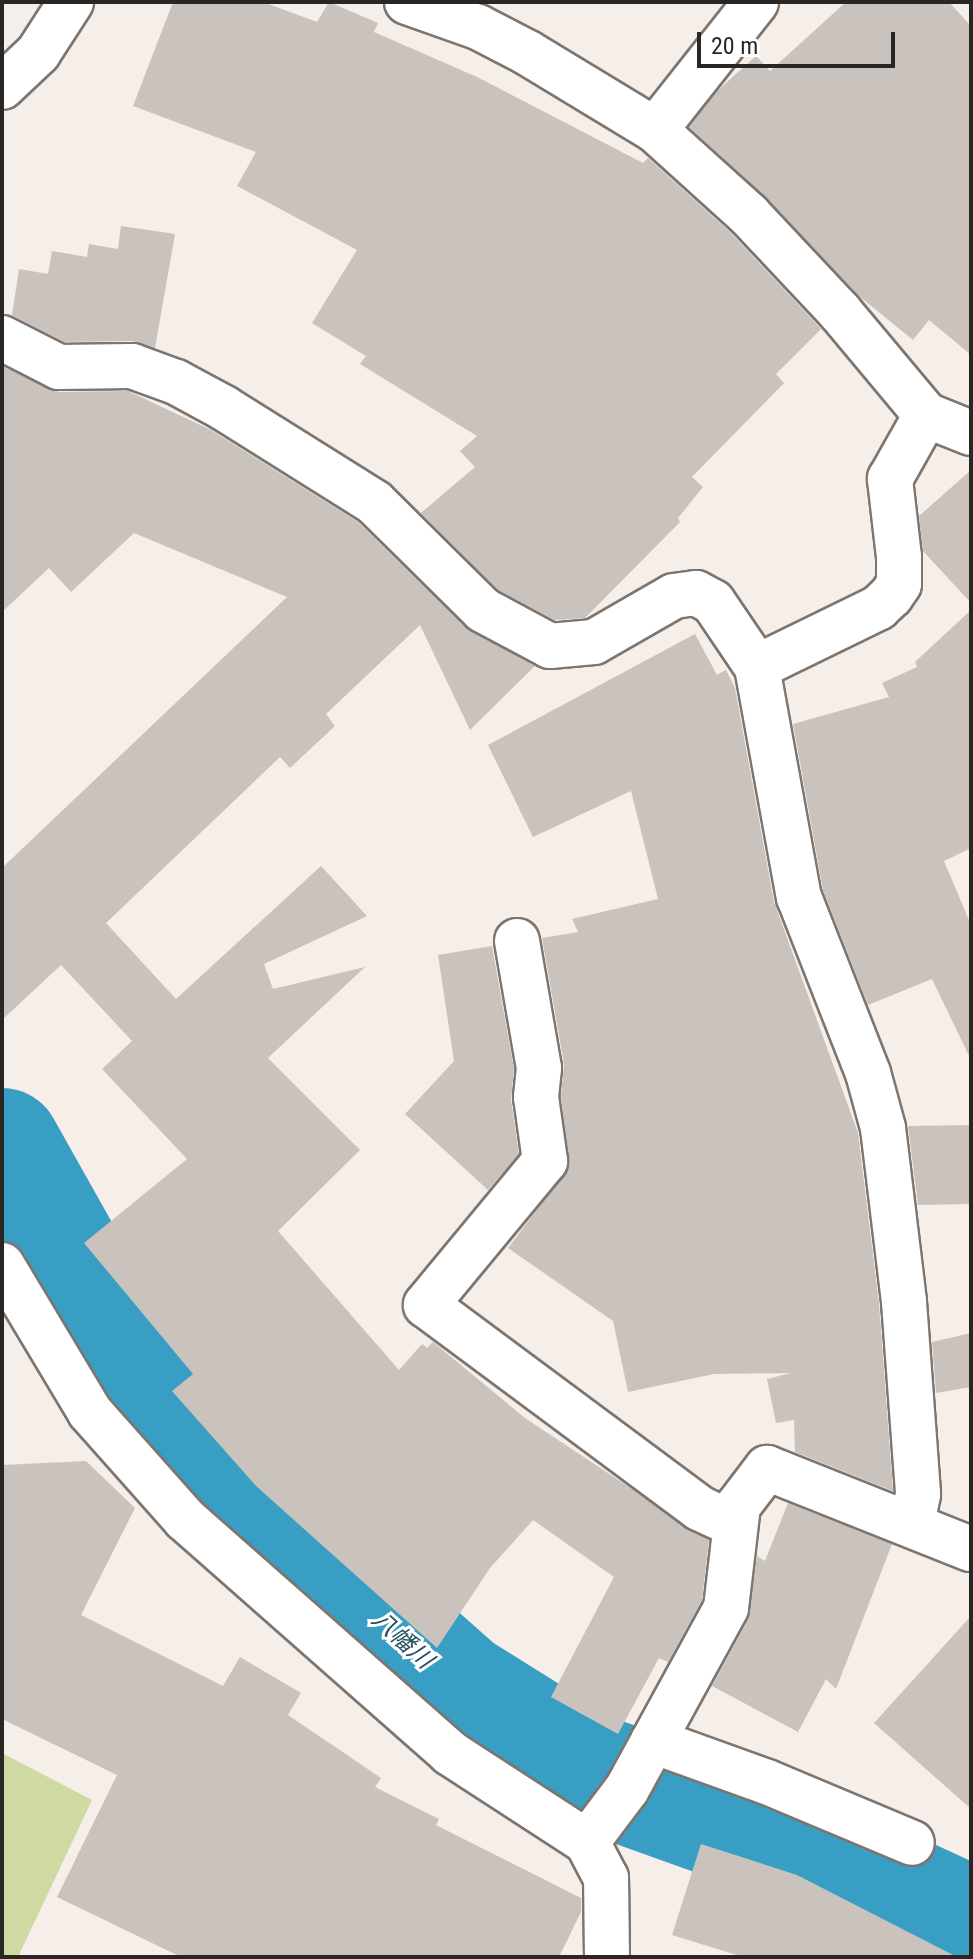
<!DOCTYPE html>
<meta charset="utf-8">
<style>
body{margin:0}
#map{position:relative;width:973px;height:1959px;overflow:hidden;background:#f6eee8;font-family:"Roboto Condensed","Noto Sans JP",sans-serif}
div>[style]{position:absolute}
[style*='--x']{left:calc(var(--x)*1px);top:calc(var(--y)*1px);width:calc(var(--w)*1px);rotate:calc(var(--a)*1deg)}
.green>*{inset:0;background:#cedaa1}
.river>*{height:118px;margin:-59px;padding:0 59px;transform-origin:59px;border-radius:59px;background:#399ec3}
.building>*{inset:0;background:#cac3bd}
.roads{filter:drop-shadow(2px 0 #7c7570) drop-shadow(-2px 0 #7c7570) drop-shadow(0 2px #7c7570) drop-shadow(0 -2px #7c7570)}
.minor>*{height:44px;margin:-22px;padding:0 22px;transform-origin:22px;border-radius:22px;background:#fff}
span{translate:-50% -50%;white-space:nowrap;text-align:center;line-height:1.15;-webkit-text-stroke:6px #fff;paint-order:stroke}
.water-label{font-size:24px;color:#275161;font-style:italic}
.frame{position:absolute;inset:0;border:4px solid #292624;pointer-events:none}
.scale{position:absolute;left:697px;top:32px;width:198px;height:36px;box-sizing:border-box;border:4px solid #292624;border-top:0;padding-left:10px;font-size:24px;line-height:28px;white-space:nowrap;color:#292624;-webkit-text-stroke:6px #fff;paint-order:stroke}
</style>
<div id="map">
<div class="green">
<i style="clip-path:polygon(2px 1753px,92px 1800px,18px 1957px,2px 1957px)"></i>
</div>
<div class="river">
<i style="--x:2;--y:1147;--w:217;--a:60.7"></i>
<i style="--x:108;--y:1336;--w:95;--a:55.3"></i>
<i style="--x:162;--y:1414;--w:99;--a:47.5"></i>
<i style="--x:229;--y:1487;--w:307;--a:41.6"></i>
<i style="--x:459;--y:1691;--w:151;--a:32"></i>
<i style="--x:587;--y:1771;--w:228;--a:19.7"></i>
<i style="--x:802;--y:1848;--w:186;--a:24.8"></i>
</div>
<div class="building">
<i style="clip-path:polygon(173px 2px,263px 2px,317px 22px,329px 2px,378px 23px,374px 32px,477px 77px,643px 163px,648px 158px,731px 233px,821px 329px,776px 374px,784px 383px,692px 477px,703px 487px,678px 518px,680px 522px,585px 618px,555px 620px,498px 590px,421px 513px,475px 467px,460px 451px,477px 436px,360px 364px,366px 356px,312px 323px,357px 250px,237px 186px,256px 152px,133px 106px)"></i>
<i style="clip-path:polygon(846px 2px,949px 2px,971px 26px,971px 355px,929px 320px,913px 340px,859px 296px,767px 198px,689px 127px,717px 91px,756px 56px,770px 71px)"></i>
<i style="clip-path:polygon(121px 226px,175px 234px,155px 348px,132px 341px,65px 342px,12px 315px,19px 269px,48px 274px,52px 251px,87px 257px,89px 244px,118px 249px)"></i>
<i style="clip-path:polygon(4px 367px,59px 392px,128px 391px,211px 430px,358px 522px,466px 628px,535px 666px,470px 730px,420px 625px,326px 714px,335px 726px,290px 768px,280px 757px,106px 923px,176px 999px,321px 866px,367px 916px,264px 964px,273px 989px,365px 967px,268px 1058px,360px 1150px,278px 1231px,399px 1370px,422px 1344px,427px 1348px,433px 1342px,525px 1418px,709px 1540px,702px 1600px,668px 1662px,659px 1658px,618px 1734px,551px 1697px,614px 1577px,533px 1520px,490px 1568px,437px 1648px,256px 1486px,172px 1391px,193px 1374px,84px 1243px,187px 1159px,102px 1069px,132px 1041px,61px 965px,2px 1020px,2px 868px,287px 597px,134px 533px,71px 592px,49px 568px,2px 612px)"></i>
<i style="clip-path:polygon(971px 470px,971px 603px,923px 551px,919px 516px)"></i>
<i style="clip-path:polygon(971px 610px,971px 848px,944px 861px,971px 925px,971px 1060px,932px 979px,868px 1005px,823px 890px,793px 724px,889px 697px,882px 683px,917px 667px,915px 662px)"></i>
<i style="clip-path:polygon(695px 634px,717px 675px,726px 670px,735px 688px,774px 902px,858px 1133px,879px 1304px,893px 1491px,795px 1452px,794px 1420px,776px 1423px,767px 1379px,791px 1373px,714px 1374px,628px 1392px,613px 1321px,508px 1248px,569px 1167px,561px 1097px,564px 1064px,542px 938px,578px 932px,572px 919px,658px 899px,631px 791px,533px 837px,488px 745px)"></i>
<i style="clip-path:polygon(492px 946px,514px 1069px,511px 1100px,519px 1154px,488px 1190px,405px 1114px,454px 1061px,438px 955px)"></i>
<i style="clip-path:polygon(971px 1125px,971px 1204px,918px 1205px,908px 1126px)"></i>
<i style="clip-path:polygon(971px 1333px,971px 1387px,936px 1393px,932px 1342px)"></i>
<i style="clip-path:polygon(86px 1461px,135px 1508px,81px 1615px,223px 1686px,240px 1657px,301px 1693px,288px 1715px,381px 1778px,375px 1787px,439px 1819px,436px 1825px,581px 1898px,581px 1912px,559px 1957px,181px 1957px,57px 1897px,117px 1775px,2px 1719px,2px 1465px)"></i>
<i style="clip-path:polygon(788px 1503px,892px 1544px,836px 1689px,826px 1679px,798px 1732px,712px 1686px,748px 1620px,757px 1556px,765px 1561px)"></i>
<i style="clip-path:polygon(971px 1616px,971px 1809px,874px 1723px)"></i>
<i style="clip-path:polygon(701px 1844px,797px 1875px,957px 1957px,743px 1957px,672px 1935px)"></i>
</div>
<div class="roads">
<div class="minor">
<i style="--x:407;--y:2;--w:75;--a:19.4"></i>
<i style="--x:478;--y:27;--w:56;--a:27.5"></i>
<i style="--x:528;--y:53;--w:149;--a:31.2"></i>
<i style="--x:655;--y:130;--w:127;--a:42.1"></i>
<i style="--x:749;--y:215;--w:133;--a:46.8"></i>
<i style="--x:840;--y:312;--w:134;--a:50.1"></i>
<i style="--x:926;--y:415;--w:48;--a:21.8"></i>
<i style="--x:2;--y:87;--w:50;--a:-43.4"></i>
<i style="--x:38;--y:53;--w:61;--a:-57.1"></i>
<i style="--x:655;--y:130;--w:163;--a:-51.7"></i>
<i style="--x:2;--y:338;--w:64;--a:27"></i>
<i style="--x:59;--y:367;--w:73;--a:-0.8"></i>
<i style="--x:132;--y:366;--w:47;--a:20"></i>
<i style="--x:176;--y:382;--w:55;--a:28.4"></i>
<i style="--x:224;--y:408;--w:177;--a:32.1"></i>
<i style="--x:374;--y:502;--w:153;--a:44.7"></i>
<i style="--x:483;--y:610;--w:76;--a:28.2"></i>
<i style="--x:550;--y:646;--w:44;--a:-5.2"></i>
<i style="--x:594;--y:642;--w:92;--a:-29.9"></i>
<i style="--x:674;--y:596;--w:22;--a:-8"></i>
<i style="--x:696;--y:593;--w:19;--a:28"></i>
<i style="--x:713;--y:602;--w:78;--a:55.9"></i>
<i style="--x:757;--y:667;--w:234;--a:79.7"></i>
<i style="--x:799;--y:897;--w:189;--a:68.6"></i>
<i style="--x:868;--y:1073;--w:57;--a:74.7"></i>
<i style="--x:883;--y:1128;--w:175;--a:83.1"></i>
<i style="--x:904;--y:1302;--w:193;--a:85.8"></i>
<i style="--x:918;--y:1494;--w:31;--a:101"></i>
<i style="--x:757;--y:667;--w:135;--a:-26"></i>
<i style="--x:878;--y:608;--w:18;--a:-43"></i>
<i style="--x:891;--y:596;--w:14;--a:-56"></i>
<i style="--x:899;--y:584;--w:27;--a:-90"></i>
<i style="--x:899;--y:557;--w:79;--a:-96.6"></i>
<i style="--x:890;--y:479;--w:73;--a:-60.6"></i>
<i style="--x:517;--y:941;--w:129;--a:80.2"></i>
<i style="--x:539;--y:1068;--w:29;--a:96"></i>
<i style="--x:536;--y:1097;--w:65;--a:82"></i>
<i style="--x:545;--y:1161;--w:187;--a:129.6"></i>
<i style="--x:426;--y:1305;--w:340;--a:36.6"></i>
<i style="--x:699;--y:1508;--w:38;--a:25"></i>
<i style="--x:2;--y:1265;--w:171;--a:59.1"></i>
<i style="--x:90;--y:1412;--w:143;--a:48.4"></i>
<i style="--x:185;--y:1519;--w:354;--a:41.4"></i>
<i style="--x:450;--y:1753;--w:163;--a:33"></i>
<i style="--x:653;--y:1741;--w:121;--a:19.8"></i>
<i style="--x:767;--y:1782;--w:157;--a:22.8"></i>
<i style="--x:607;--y:1957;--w:79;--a:-90.7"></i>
<i style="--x:606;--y:1878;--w:41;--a:-117.8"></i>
<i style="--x:587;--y:1842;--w:66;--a:-53"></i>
<i style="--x:627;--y:1789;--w:206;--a:-61.3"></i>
<i style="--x:726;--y:1608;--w:103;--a:-83.3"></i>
<i style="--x:738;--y:1506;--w:48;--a:-52.7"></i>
<i style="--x:767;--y:1468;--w:219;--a:21.7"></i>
</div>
</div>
<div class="water-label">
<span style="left:402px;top:1640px;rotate:42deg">八幡川</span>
</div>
<div class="frame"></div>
<div class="scale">20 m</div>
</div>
